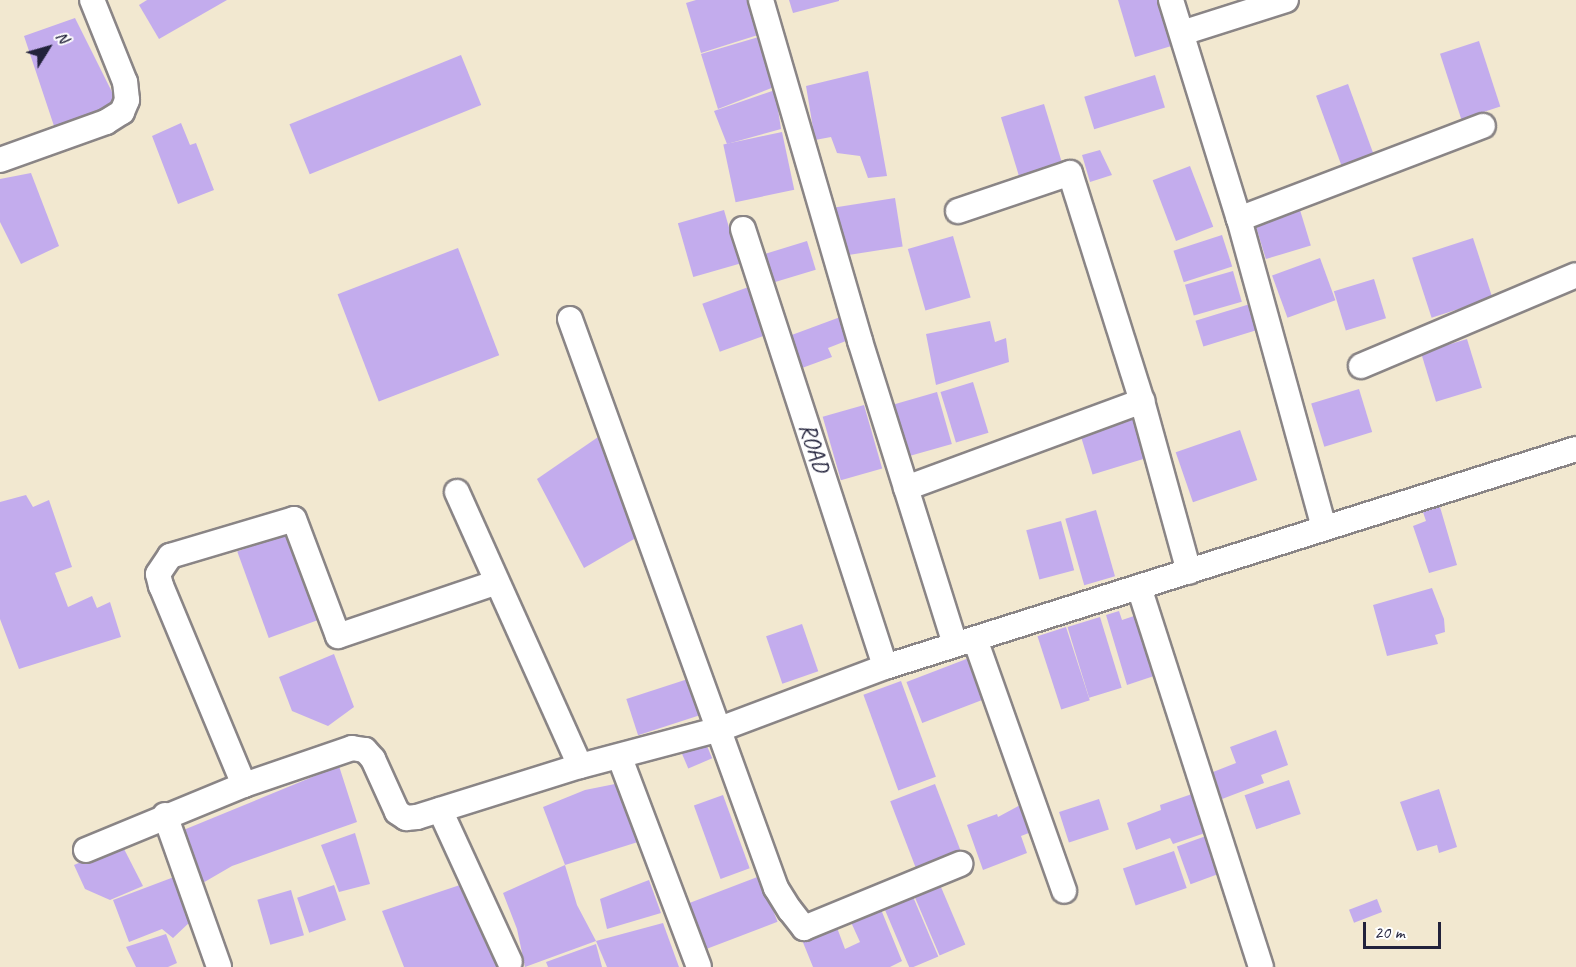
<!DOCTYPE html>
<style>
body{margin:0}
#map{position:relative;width:1576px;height:967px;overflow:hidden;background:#f2e8d0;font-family:Caveat,sans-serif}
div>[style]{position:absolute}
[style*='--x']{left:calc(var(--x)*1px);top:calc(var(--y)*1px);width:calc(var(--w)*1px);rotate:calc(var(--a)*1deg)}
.building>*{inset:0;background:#c3aced;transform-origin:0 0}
.roads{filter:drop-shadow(2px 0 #8a8586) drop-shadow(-2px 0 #8a8586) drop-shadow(0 2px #8a8586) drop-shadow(0 -2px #8a8586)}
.street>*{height:24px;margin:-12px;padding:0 12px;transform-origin:12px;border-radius:12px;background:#fff}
span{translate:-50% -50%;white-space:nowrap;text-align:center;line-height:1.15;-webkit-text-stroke:4.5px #fff;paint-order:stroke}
.street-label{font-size:24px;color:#22223b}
.north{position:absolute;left:18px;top:18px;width:60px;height:60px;-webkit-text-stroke:4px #fff;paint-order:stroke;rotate:53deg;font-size:16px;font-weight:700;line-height:24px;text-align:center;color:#22223b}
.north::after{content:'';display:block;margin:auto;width:21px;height:27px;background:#22223b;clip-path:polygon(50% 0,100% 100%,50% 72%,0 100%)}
.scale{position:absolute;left:1363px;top:922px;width:78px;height:27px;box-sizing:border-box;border:3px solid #22223b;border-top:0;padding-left:8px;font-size:18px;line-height:21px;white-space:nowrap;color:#22223b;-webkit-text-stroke:4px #fff;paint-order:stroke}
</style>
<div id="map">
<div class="building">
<i style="clip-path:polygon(147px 0,227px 0,159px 39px,139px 5px)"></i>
<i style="clip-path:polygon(696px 0,752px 0,761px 34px,701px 53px,686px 3px)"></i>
<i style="clip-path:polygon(789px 0,839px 0,839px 1px,793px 13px)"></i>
<i style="clip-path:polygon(1118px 0,1165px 0,1178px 44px,1135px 57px)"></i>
<i style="clip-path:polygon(75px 18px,122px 112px,56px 132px,24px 36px)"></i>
<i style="clip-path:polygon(762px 36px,774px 87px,718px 109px,701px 54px)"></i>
<i style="left:1479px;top:41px;width:69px;height:41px;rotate:72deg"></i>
<i style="left:461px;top:55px;width:54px;height:185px;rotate:68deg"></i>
<i style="clip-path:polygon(868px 71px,887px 176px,868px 178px,860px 156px,837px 153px,831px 137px,815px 140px,806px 86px)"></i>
<i style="left:1155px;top:75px;width:34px;height:74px;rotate:73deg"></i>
<i style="left:1348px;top:84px;width:74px;height:34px;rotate:70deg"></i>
<i style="clip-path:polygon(775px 90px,781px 129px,727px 144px,714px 111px)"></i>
<i style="left:1044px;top:104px;width:62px;height:45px;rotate:73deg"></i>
<i style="clip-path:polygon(181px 123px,190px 145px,196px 143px,214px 190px,178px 204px,152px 136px)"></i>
<i style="left:782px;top:132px;width:59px;height:60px;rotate:78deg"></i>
<i style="clip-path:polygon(1100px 150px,1112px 175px,1090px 182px,1082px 155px)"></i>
<i style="left:1190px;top:166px;width:65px;height:40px;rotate:69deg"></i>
<i style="clip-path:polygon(31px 173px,59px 246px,21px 264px,0 222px,0 179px)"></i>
<i style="left:895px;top:198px;width:49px;height:66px;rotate:81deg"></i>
<i style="left:724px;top:210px;width:56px;height:48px;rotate:74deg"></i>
<i style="left:1300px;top:210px;width:37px;height:47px;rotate:73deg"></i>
<i style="left:1222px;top:235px;width:33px;height:51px;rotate:72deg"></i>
<i style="left:953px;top:236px;width:64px;height:47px;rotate:74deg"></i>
<i style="left:1473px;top:238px;width:63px;height:64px;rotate:72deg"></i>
<i style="left:807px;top:241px;width:30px;height:45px;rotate:73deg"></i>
<i style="left:458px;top:248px;width:115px;height:129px;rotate:69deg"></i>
<i style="left:1320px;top:258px;width:45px;height:51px;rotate:70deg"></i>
<i style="left:1233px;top:271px;width:32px;height:50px;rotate:74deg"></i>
<i style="left:1374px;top:279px;width:41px;height:42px;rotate:73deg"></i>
<i style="left:754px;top:285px;width:51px;height:55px;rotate:70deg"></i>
<i style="left:1250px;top:304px;width:27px;height:57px;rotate:73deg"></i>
<i style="clip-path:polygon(843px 316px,851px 339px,828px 348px,832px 357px,802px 368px,789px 336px)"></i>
<i style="clip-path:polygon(990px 321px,995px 342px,1006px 338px,1009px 362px,936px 385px,926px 334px)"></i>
<i style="left:1467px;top:339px;width:51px;height:48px;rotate:73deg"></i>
<i style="left:973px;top:382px;width:53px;height:34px;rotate:73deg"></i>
<i style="left:1359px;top:389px;width:45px;height:50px;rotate:73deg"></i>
<i style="left:937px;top:392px;width:54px;height:46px;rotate:74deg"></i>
<i style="left:864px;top:405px;width:66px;height:43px;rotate:74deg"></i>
<i style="left:1137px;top:418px;width:41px;height:59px;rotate:73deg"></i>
<i style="left:1240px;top:430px;width:53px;height:68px;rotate:71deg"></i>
<i style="clip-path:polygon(601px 435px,641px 535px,584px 568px,537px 479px)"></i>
<i style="clip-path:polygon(26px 495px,33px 507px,49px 500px,72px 567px,55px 573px,68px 607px,92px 596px,97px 608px,110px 602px,121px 637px,19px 669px,0 619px,0 502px)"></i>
<i style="clip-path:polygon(1440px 507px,1457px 565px,1429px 573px,1413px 526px,1426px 521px,1423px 512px)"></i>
<i style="left:1096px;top:510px;width:69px;height:32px;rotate:74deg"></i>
<i style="left:1061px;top:521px;width:51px;height:36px;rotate:75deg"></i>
<i style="left:288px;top:533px;width:92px;height:54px;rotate:70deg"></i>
<i style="clip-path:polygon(1432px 588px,1444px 619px,1445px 632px,1435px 635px,1438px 644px,1387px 656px,1373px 605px)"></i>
<i style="clip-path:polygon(1119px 611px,1122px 620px,1137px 615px,1157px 675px,1127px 685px,1106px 615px)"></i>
<i style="left:1100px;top:617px;width:74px;height:34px;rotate:73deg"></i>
<i style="left:802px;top:624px;width:50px;height:38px;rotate:71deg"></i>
<i style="left:1066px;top:627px;width:77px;height:30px;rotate:72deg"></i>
<i style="clip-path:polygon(334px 654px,354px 707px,328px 726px,292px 711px,279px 677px)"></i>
<i style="left:969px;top:658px;width:44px;height:67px;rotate:69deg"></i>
<i style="left:691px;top:678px;width:38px;height:68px;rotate:72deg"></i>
<i style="left:901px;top:681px;width:102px;height:40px;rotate:70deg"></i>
<i style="clip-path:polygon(1276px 730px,1288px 765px,1261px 775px,1264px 783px,1222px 799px,1213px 772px,1236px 763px,1230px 747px)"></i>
<i style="left:704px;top:739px;width:21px;height:26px;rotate:67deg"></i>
<i style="clip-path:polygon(339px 766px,357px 822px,232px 866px,201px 884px,181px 831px)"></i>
<i style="left:1289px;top:780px;width:36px;height:47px;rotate:71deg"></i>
<i style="clip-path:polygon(620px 783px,641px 841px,565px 865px,543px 807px,585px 790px)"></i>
<i style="left:935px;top:784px;width:71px;height:48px;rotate:69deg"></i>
<i style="clip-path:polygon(1439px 789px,1457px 847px,1439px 853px,1437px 845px,1417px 851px,1400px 802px)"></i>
<i style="clip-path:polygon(1192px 794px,1205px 833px,1173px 844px,1170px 838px,1136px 850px,1127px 823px,1161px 810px,1160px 805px)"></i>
<i style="left:723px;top:795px;width:78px;height:31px;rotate:70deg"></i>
<i style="left:1099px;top:799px;width:32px;height:42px;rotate:72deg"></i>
<i style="clip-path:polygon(1024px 803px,1034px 831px,1021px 836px,1027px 853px,983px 870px,967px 825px,997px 814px,998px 817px)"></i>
<i style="clip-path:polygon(355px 833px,370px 884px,339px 892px,321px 845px)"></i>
<i style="left:1206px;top:836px;width:40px;height:31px;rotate:70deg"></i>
<i style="clip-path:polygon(122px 845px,143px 886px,110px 900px,85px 889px,74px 865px)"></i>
<i style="left:1174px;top:851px;width:39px;height:54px;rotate:71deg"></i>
<i style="clip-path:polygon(565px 865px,577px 905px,596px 941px,525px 967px,517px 929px,503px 893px)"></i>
<i style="left:760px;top:876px;width:49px;height:77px;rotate:69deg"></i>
<i style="clip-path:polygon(174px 877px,192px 920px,173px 938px,162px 929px,129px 942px,113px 900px)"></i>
<i style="clip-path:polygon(649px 880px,661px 913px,607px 929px,600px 899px)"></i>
<i style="left:938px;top:880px;width:70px;height:28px;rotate:67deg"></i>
<i style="left:334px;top:885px;width:37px;height:39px;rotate:71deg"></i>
<i style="clip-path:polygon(460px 885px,498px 967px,404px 967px,382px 911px)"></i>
<i style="left:291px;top:890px;width:47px;height:35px;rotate:74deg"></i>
<i style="left:911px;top:892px;width:70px;height:31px;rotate:67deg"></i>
<i style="left:1377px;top:899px;width:14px;height:30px;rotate:69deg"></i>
<i style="clip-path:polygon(880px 907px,902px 961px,890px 967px,813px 967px,802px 940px,836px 925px,845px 949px,860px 942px,850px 920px)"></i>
<i style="clip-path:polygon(663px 923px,679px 967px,607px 967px,596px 941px)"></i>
<i style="clip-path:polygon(166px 934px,177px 963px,168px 967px,136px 967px,126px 947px)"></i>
<i style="clip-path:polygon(596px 944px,602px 967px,548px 967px,546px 962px)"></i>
</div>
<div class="roads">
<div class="street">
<i style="--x:761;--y:0;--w:355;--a:73.8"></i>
<i style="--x:860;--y:341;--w:318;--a:72.6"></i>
<i style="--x:1171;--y:0;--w:229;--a:72.8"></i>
<i style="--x:1239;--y:219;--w:320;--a:74.6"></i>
<i style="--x:1182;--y:33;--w:109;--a:-17.6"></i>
<i style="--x:0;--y:160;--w:113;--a:-19.7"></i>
<i style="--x:106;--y:122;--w:19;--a:-32"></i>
<i style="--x:122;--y:112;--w:13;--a:-67"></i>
<i style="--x:127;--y:100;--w:18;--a:-96"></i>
<i style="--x:125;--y:82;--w:88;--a:-111.9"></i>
<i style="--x:958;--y:211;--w:118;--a:-18.7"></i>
<i style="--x:1070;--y:173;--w:239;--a:72.5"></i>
<i style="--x:1142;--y:401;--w:177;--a:74.6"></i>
<i style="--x:1239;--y:219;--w:261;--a:-20.9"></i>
<i style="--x:743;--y:229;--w:460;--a:72"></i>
<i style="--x:570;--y:319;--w:605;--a:70.1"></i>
<i style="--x:776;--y:888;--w:26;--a:58"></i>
<i style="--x:790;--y:910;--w:23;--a:52"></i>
<i style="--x:804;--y:928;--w:169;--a:-22.3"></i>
<i style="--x:1361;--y:366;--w:233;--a:-22.9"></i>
<i style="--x:906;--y:488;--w:252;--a:-20.2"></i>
<i style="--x:457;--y:492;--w:300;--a:65.8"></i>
<i style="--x:1139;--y:587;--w:399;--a:72.2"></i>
<i style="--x:975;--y:639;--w:267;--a:70.5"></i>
<i style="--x:620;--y:758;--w:223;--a:69.3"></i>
<i style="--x:244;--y:785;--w:216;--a:-112.6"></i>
<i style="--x:161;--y:586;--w:12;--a:-104"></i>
<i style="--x:158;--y:574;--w:22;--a:-56"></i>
<i style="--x:170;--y:556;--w:129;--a:-16.6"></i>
<i style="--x:294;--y:519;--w:125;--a:69.4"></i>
<i style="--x:338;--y:636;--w:166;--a:-18.7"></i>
<i style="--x:440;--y:810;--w:167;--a:65.3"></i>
<i style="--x:165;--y:815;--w:161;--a:70.4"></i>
<i style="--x:86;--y:850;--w:171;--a:-22.4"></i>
<i style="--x:244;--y:785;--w:114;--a:-18.9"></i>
<i style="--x:352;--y:748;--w:13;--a:9"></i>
<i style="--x:365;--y:750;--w:12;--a:48"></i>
<i style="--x:373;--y:759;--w:58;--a:65.6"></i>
<i style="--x:397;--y:812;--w:11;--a:34"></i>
<i style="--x:406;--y:818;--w:11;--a:-5"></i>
<i style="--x:417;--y:817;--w:171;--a:-17.4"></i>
<i style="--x:580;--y:766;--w:145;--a:-14.8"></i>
<i style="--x:720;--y:729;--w:176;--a:-20.6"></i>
<i style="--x:885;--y:667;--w:725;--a:-17.51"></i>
</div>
</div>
<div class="street-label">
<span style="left:814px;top:448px;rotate:72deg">ROAD</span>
</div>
<div class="north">N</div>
<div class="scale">20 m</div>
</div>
